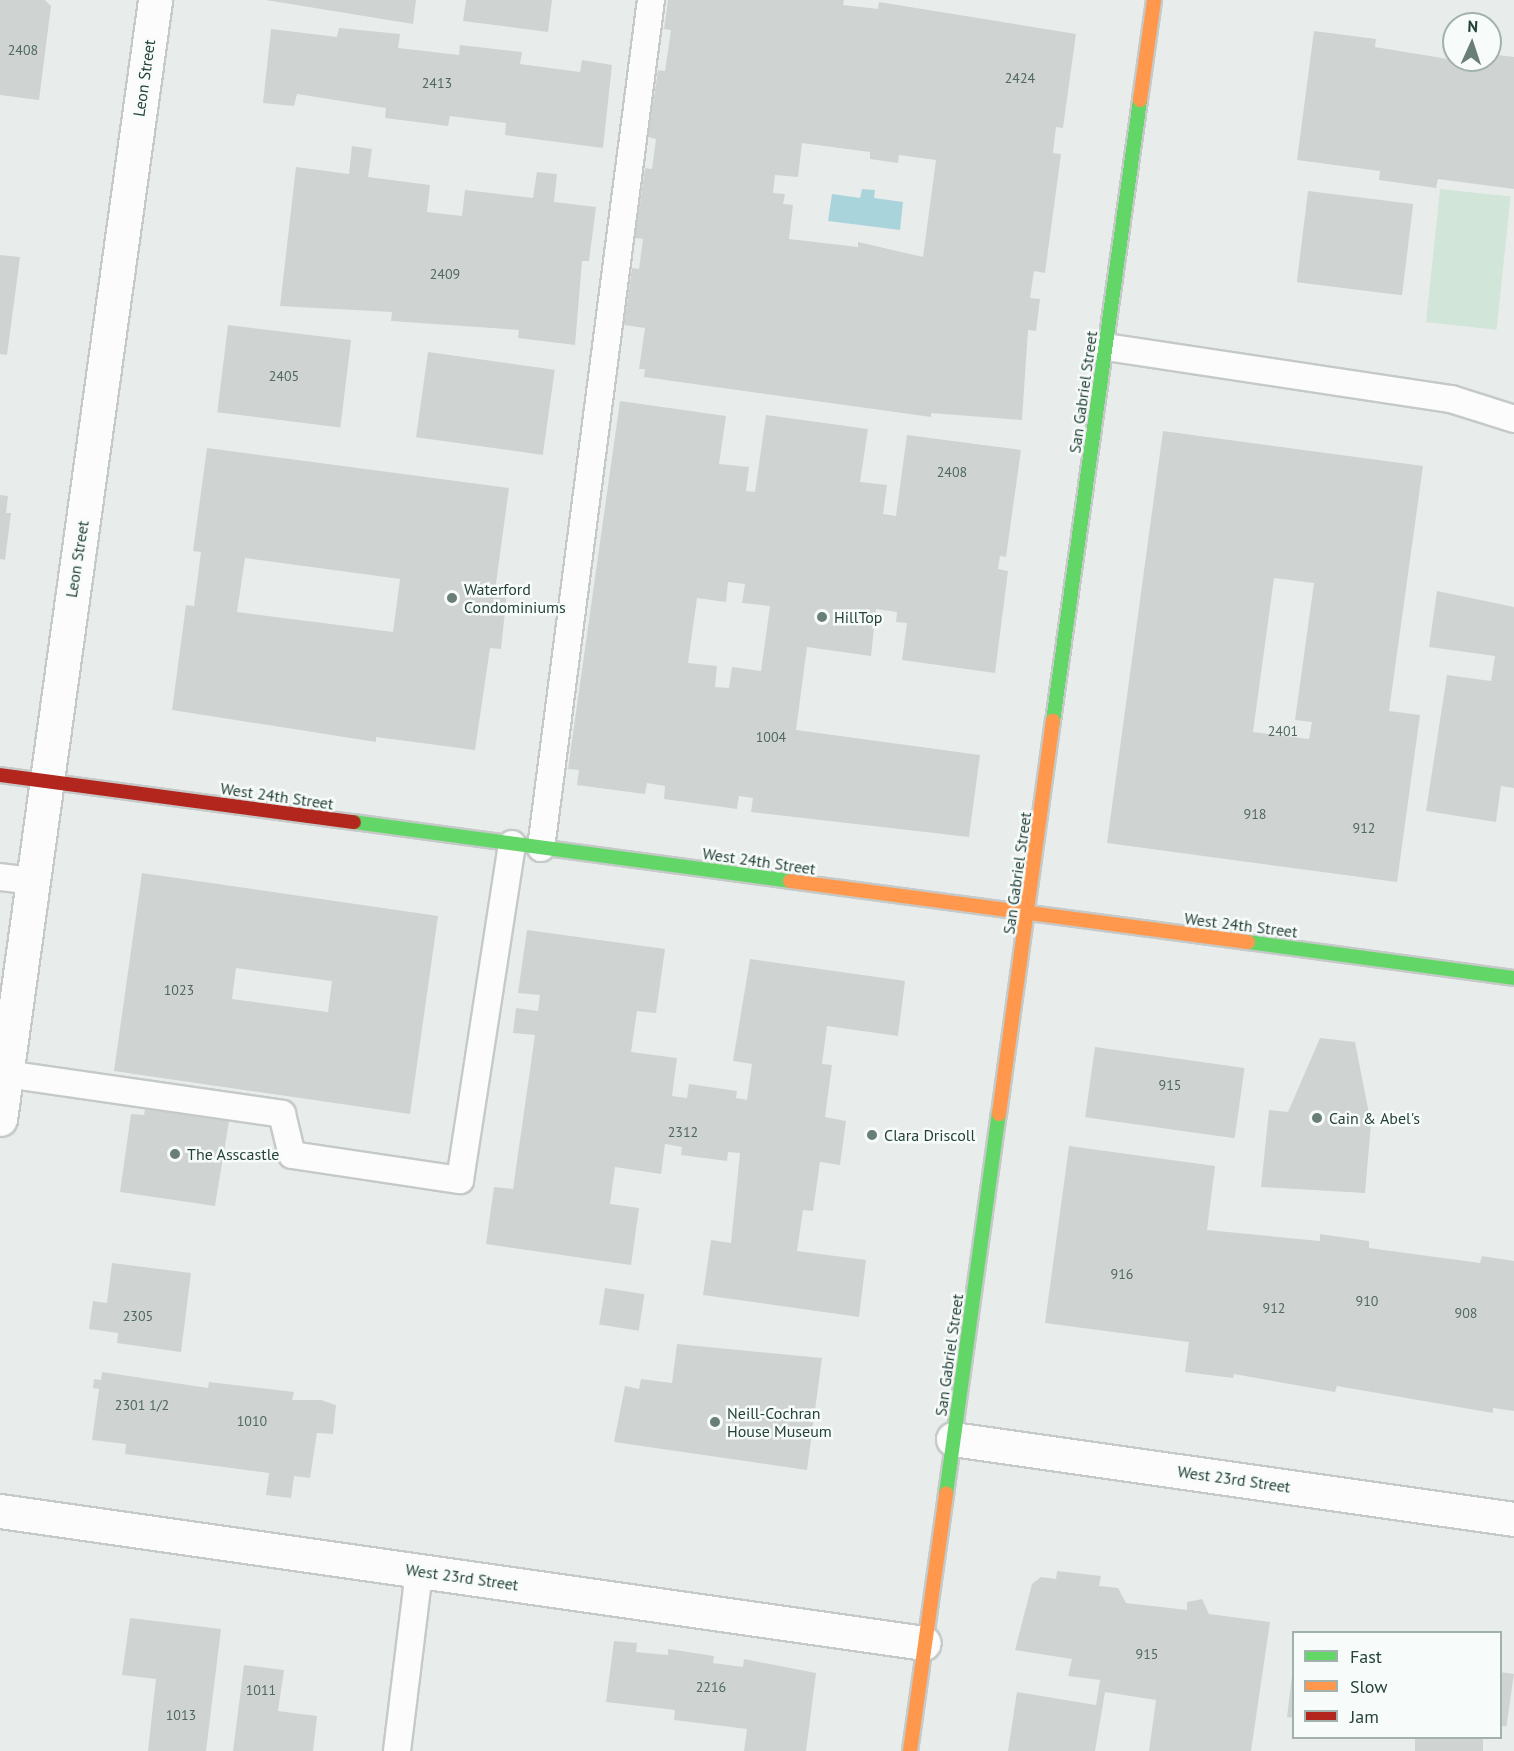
<!DOCTYPE html>
<style>
body{margin:0}
#map{position:relative;width:1514px;height:1751px;overflow:hidden;background:#e8edeb;font-family:"PT Sans",sans-serif}
div>[style]{position:absolute}
[style*='--x']{left:calc(var(--x)*1px);top:calc(var(--y)*1px);width:calc(var(--w)*1px);rotate:calc(var(--a)*1deg)}
.green>*{inset:0;background:#d1e6d8;transform-origin:0 0}
.water>*{inset:0;background:#a9d4db}
.building>*{inset:0;background:#cfd4d2;transform-origin:0 0}
.roads{filter:drop-shadow(2px 0 #c5cac8) drop-shadow(-2px 0 #c5cac8) drop-shadow(0 2px #c5cac8) drop-shadow(0 -2px #c5cac8)}
.lane>*{height:26px;margin:-13px;padding:0 13px;transform-origin:13px;border-radius:13px;background:#fcfcfc}
.street>*{height:33px;margin:-16.5px;padding:0 16.5px;transform-origin:16.5px;border-radius:16.5px;background:#fcfcfc}
.fast>*{height:14px;margin:-7px;padding:0 7px;transform-origin:7px;border-radius:7px;background:#63d668}
.slow>*{height:14px;margin:-7px;padding:0 7px;transform-origin:7px;border-radius:7px;background:#ff974d}
.jam>*{height:14px;margin:-7px;padding:0 7px;transform-origin:7px;border-radius:7px;background:#b3261e}
.dots>*{width:16px;height:16px;translate:-50% -50%;box-sizing:border-box;border:3px solid #f7fbf9;border-radius:50%}
span{translate:-50% -50%;white-space:nowrap;text-align:center;line-height:1.15;-webkit-text-stroke:5px #f7fbf9;paint-order:stroke}
.number-label{font-size:14px;color:#506761}
.number-label span{-webkit-text-stroke-width:0}
.street-label{font-size:16px;color:#24423a}
.poi-label{font-size:16px;color:#24423a}
.left{translate:0 -50%;text-align:left}
.legend{position:absolute;left:1292px;top:1631px;width:210px;height:108px;box-sizing:border-box;background:#f7fbf9;border:2px solid #a3b1ad;margin:0;padding:8px 10px;list-style:none;font-size:18px;color:#24423a}
.legend li{display:flex;align-items:center;gap:12px;height:30px}
.legend b{width:30px;border:2px solid #a3b1ad}
.north{position:absolute;left:1442px;top:12px;width:60px;height:60px;box-sizing:border-box;background:#f7fbf9;border:2px solid #a3b1ad;border-radius:50%;rotate:3deg;font-size:16px;font-weight:700;line-height:24px;text-align:center;color:#24423a}
.north::after{content:'';display:block;margin:auto;width:21px;height:27px;background:#697e78;clip-path:polygon(50% 0,100% 100%,50% 72%,0 100%)}
</style>
<div id="map">
<div class="green">
<i style="left:1440px;top:189px;width:71px;height:134px;rotate:6deg"></i>
</div>
<div class="water">
<i style="clip-path:polygon(862px 189px,875px 190px,874px 198px,903px 202px,900px 230px,828px 221px,832px 194px,860px 198px)"></i>
</div>
<div class="building">
<i style="clip-path:polygon(0 0,45px 0,51px 6px,39px 100px,0 95px)"></i>
<i style="clip-path:polygon(266px 0,416px 0,413px 24px)"></i>
<i style="clip-path:polygon(466px 0,552px 0,548px 32px,463px 21px)"></i>
<i style="clip-path:polygon(evenodd,668px 0,844px 0,843px 5px,878px 9px,879px 2px,1076px 34px,1063px 128px,1056px 127px,1053px 153px,1061px 154px,1045px 273px,1034px 271px,1030px 298px,1040px 299px,1036px 331px,1028px 330px,1022px 420px,931px 413px,931px 417px,644px 377px,645px 369px,639px 369px,645px 328px,624px 325px,632px 268px,639px 269px,643px 239px,635px 238px,645px 168px,652px 169px,656px 139px,648px 137px,658px 70px,665px 71px,671px 30px,664px 29px,668px 0,802px 143px,870px 152px,870px 159px,898px 163px,899px 155px,936px 160px,923px 257px,858px 242px,858px 247px,789px 239px,793px 205px,783px 204px,785px 194px,773px 193px,775px 175px,798px 177px,802px 143px)"></i>
<i style="clip-path:polygon(339px 28px,400px 34px,398px 48px,459px 55px,460px 45px,522px 52px,520px 64px,580px 72px,582px 60px,612px 65px,603px 148px,505px 135px,506px 123px,450px 116px,448px 126px,385px 118px,386px 108px,297px 94px,294px 106px,263px 103px,271px 29px,337px 37px)"></i>
<i style="clip-path:polygon(1314px 31px,1376px 39px,1375px 47px,1454px 60px,1490px 60px,1490px 54px,1514px 57px,1514px 189px,1438px 179px,1436px 188px,1379px 180px,1380px 171px,1297px 160px)"></i>
<i style="clip-path:polygon(352px 146px,372px 149px,368px 177px,430px 185px,427px 212px,462px 216px,465px 190px,533px 198px,537px 172px,557px 174px,554px 202px,596px 207px,589px 261px,582px 261px,575px 345px,518px 338px,519px 330px,391px 321px,392px 312px,280px 306px,296px 167px,349px 174px)"></i>
<i style="left:1308px;top:191px;width:106px;height:92px;rotate:7deg"></i>
<i style="clip-path:polygon(0 255px,20px 257px,7px 355px,0 354px)"></i>
<i style="left:228px;top:325px;width:124px;height:88px;rotate:7deg"></i>
<i style="left:428px;top:352px;width:128px;height:86px;rotate:8deg"></i>
<i style="clip-path:polygon(evenodd,620px 401px,726px 416px,719px 464px,749px 467px,746px 491px,755px 492px,766px 415px,868px 429px,860px 482px,887px 485px,883px 514px,896px 516px,907px 435px,1021px 450px,1006px 557px,1000px 556px,998px 569px,1008px 571px,995px 673px,902px 660px,907px 623px,896px 622px,897px 612px,876px 609px,871px 656px,807px 647px,796px 730px,980px 755px,969px 837px,751px 812px,753px 798px,739px 796px,737px 809px,664px 799px,665px 786px,647px 783px,645px 794px,577px 785px,579px 770px,568px 769px,620px 401px,728px 582px,745px 584px,742px 603px,770px 606px,761px 671px,732px 667px,729px 688px,715px 687px,717px 666px,688px 663px,697px 598px,726px 602px,728px 582px)"></i>
<i style="clip-path:polygon(evenodd,1163px 431px,1423px 466px,1389px 711px,1420px 715px,1397px 882px,1107px 843px,1163px 431px,1274px 578px,1314px 583px,1295px 720px,1312px 722px,1309px 739px,1253px 732px,1274px 578px)"></i>
<i style="clip-path:polygon(evenodd,207px 448px,509px 488px,495px 591px,507px 592px,501px 649px,490px 648px,475px 750px,376px 737px,376px 742px,172px 710px,186px 605px,194px 606px,201px 552px,193px 551px,207px 448px,245px 558px,400px 579px,393px 632px,237px 612px,245px 558px)"></i>
<i style="clip-path:polygon(0 495px,8px 496px,6px 513px,11px 513px,5px 560px,0 559px)"></i>
<i style="clip-path:polygon(1437px 591px,1514px 607px,1514px 788px,1501px 786px,1496px 822px,1426px 811px,1447px 675px,1491px 681px,1495px 656px,1429px 647px)"></i>
<i style="clip-path:polygon(evenodd,142px 873px,438px 916px,410px 1114px,114px 1071px,142px 873px,236px 968px,332px 981px,328px 1012px,232px 999px,236px 968px)"></i>
<i style="clip-path:polygon(527px 930px,665px 949px,656px 1013px,637px 1011px,631px 1052px,677px 1058px,672px 1096px,687px 1098px,689px 1084px,737px 1091px,736px 1098px,747px 1100px,752px 1064px,733px 1061px,750px 959px,905px 981px,898px 1036px,827px 1026px,822px 1064px,832px 1065px,825px 1117px,846px 1121px,840px 1165px,820px 1162px,813px 1211px,803px 1210px,797px 1251px,866px 1260px,859px 1317px,703px 1295px,711px 1240px,731px 1243px,740px 1153px,728px 1152px,727px 1161px,681px 1155px,682px 1147px,665px 1144px,661px 1174px,615px 1167px,610px 1204px,639px 1208px,631px 1265px,486px 1244px,494px 1187px,513px 1189px,535px 1035px,513px 1033px,516px 1008px,538px 1011px,540px 995px,518px 993px)"></i>
<i style="clip-path:polygon(1320px 1038px,1355px 1042px,1371px 1124px,1365px 1193px,1261px 1187px,1269px 1110px,1288px 1112px)"></i>
<i style="left:1095px;top:1047px;width:151px;height:71px;rotate:8deg"></i>
<i style="clip-path:polygon(146px 1103px,230px 1115px,215px 1206px,120px 1192px,131px 1114px,144px 1115px)"></i>
<i style="clip-path:polygon(1069px 1146px,1215px 1166px,1207px 1230px,1320px 1241px,1320px 1234px,1369px 1241px,1369px 1248px,1480px 1263px,1482px 1256px,1514px 1261px,1514px 1411px,1493px 1408px,1493px 1413px,1337px 1386px,1335px 1392px,1234px 1374px,1233px 1378px,1185px 1372px,1189px 1342px,1045px 1323px)"></i>
<i style="clip-path:polygon(112px 1263px,191px 1273px,181px 1352px,117px 1343px,118px 1333px,89px 1329px,93px 1301px,107px 1303px)"></i>
<i style="left:605px;top:1288px;width:40px;height:37px;rotate:9deg"></i>
<i style="clip-path:polygon(677px 1344px,822px 1358px,807px 1470px,614px 1442px,625px 1386px,639px 1389px,641px 1379px,672px 1383px)"></i>
<i style="clip-path:polygon(102px 1372px,208px 1388px,209px 1382px,294px 1392px,292px 1400px,321px 1400px,336px 1405px,333px 1434px,317px 1433px,310px 1478px,294px 1476px,291px 1498px,266px 1495px,269px 1473px,125px 1454px,126px 1444px,92px 1440px,99px 1389px,93px 1388px,94px 1379px,101px 1380px)"></i>
<i style="clip-path:polygon(1057px 1571px,1101px 1576px,1099px 1586px,1118px 1588px,1126px 1603px,1187px 1610px,1187px 1602px,1202px 1599px,1209px 1614px,1270px 1622px,1251px 1751px,1149px 1751px,1156px 1700px,1105px 1692px,1095px 1751px,1008px 1751px,1017px 1692px,1096px 1705px,1100px 1680px,1068px 1676px,1072px 1659px,1015px 1650px,1032px 1584px,1041px 1577px,1056px 1579px)"></i>
<i style="clip-path:polygon(130px 1618px,221px 1629px,206px 1751px,148px 1751px,156px 1679px,122px 1675px)"></i>
<i style="clip-path:polygon(614px 1641px,637px 1643px,636px 1652px,668px 1655px,668px 1649px,714px 1656px,713px 1663px,743px 1667px,744px 1659px,816px 1673px,806px 1751px,744px 1751px,747px 1729px,674px 1720px,675px 1710px,606px 1702px)"></i>
<i style="clip-path:polygon(244px 1665px,284px 1670px,278px 1711px,317px 1716px,313px 1751px,233px 1751px)"></i>
<i style="left:1500px;top:1672px;width:14px;height:53px;rotate:8deg"></i>
<i style="clip-path:polygon(1292px 1676px,1294px 1676px,1294px 1718px,1287px 1717px)"></i>
<i style="left:1415px;top:1738px;width:68px;height:13px"></i>
</div>
<div class="roads">
<div class="lane">
<i style="--x:1106;--y:347;--w:349;--a:8.6"></i>
<i style="--x:1451;--y:399;--w:66;--a:17.6"></i>
<i style="--x:541;--y:848;--w:855;--a:-82.61"></i>
<i style="--x:0;--y:877;--w:31;--a:7"></i>
<i style="--x:6;--y:1074;--w:279;--a:8.2"></i>
<i style="--x:282;--y:1114;--w:42;--a:76.3"></i>
<i style="--x:292;--y:1155;--w:170;--a:8.5"></i>
<i style="--x:460;--y:1180;--w:340;--a:-81.2"></i>
<i style="--x:397;--y:1751;--w:181;--a:-83"></i>
</div>
<div class="street">
<i style="--x:0;--y:1119;--w:1130;--a:-82.11"></i>
<i style="--x:953;--y:1439;--w:567;--a:8.12"></i>
<i style="--x:0;--y:1511;--w:933;--a:8.13"></i>
</div>
<div class="fast">
<i style="--x:1053;--y:721;--w:627;--a:-82.02"></i>
<i style="--x:354;--y:822;--w:440;--a:7.7"></i>
<i style="--x:1248;--y:942;--w:268;--a:7.7"></i>
<i style="--x:946;--y:1494;--w:384;--a:-82.1"></i>
</div>
<div class="slow">
<i style="--x:1140;--y:100;--w:101;--a:-82"></i>
<i style="--x:790;--y:881;--w:462;--a:7.6"></i>
<i style="--x:999;--y:1114;--w:397;--a:-82.2"></i>
<i style="--x:910;--y:1751;--w:260;--a:-82"></i>
</div>
<div class="jam">
<i style="--x:0;--y:775;--w:357;--a:7.6"></i>
</div>
</div>
<div class="dots">
<i style="left:452px;top:598px;background:#697e78"></i>
<i style="left:822px;top:617px;background:#697e78"></i>
<i style="left:1317px;top:1118px;background:#697e78"></i>
<i style="left:872px;top:1135px;background:#697e78"></i>
<i style="left:175px;top:1154px;background:#697e78"></i>
<i style="left:715px;top:1422px;background:#697e78"></i>
</div>
<div class="number-label">
<span style="left:23px;top:50px">2408</span>
<span style="left:1020px;top:78px">2424</span>
<span style="left:437px;top:83px">2413</span>
<span style="left:445px;top:274px">2409</span>
<span style="left:284px;top:376px">2405</span>
<span style="left:952px;top:472px">2408</span>
<span style="left:1283px;top:731px">2401</span>
<span style="left:771px;top:737px">1004</span>
<span style="left:1255px;top:814px">918</span>
<span style="left:1364px;top:828px">912</span>
<span style="left:179px;top:990px">1023</span>
<span style="left:1170px;top:1085px">915</span>
<span style="left:683px;top:1132px">2312</span>
<span style="left:1122px;top:1274px">916</span>
<span style="left:1367px;top:1301px">910</span>
<span style="left:1274px;top:1308px">912</span>
<span style="left:1466px;top:1313px">908</span>
<span style="left:138px;top:1316px">2305</span>
<span style="left:142px;top:1405px">2301 1/2</span>
<span style="left:252px;top:1421px">1010</span>
<span style="left:1147px;top:1654px">915</span>
<span style="left:711px;top:1687px">2216</span>
<span style="left:261px;top:1690px">1011</span>
<span style="left:181px;top:1715px">1013</span>
</div>
<div class="street-label">
<span style="left:144px;top:78px;rotate:-82deg">Leon Street</span>
<span style="left:1083px;top:392px;rotate:-82deg">San Gabriel Street</span>
<span style="left:77px;top:559px;rotate:-81deg">Leon Street</span>
<span style="left:277px;top:796px;rotate:8deg">West 24th Street</span>
<span style="left:759px;top:861px;rotate:8deg">West 24th Street</span>
<span style="left:1017px;top:873px;rotate:-82deg">San Gabriel Street</span>
<span style="left:1241px;top:925px;rotate:7deg">West 24th Street</span>
<span style="left:949px;top:1355px;rotate:-82deg">San Gabriel Street</span>
<span style="left:1234px;top:1479px;rotate:8deg">West 23rd Street</span>
<span style="left:462px;top:1577px;rotate:8deg">West 23rd Street</span>
</div>
<div class="poi-label">
<span class="left" style="left:464px;top:598px">Waterford<br>Condominiums</span>
<span class="left" style="left:834px;top:617px">HillTop</span>
<span class="left" style="left:1329px;top:1118px">Cain &amp; Abel's</span>
<span class="left" style="left:884px;top:1135px">Clara Driscoll</span>
<span class="left" style="left:187px;top:1154px">The Asscastle</span>
<span class="left" style="left:727px;top:1422px">Neill-Cochran<br>House Museum</span>
</div>
<ul class="legend">
<li><b style="height:8px;background:#63d668"></b>Fast</li>
<li><b style="height:8px;background:#ff974d"></b>Slow</li>
<li><b style="height:8px;background:#b3261e"></b>Jam</li>
</ul>
<div class="north">N</div>
</div>
